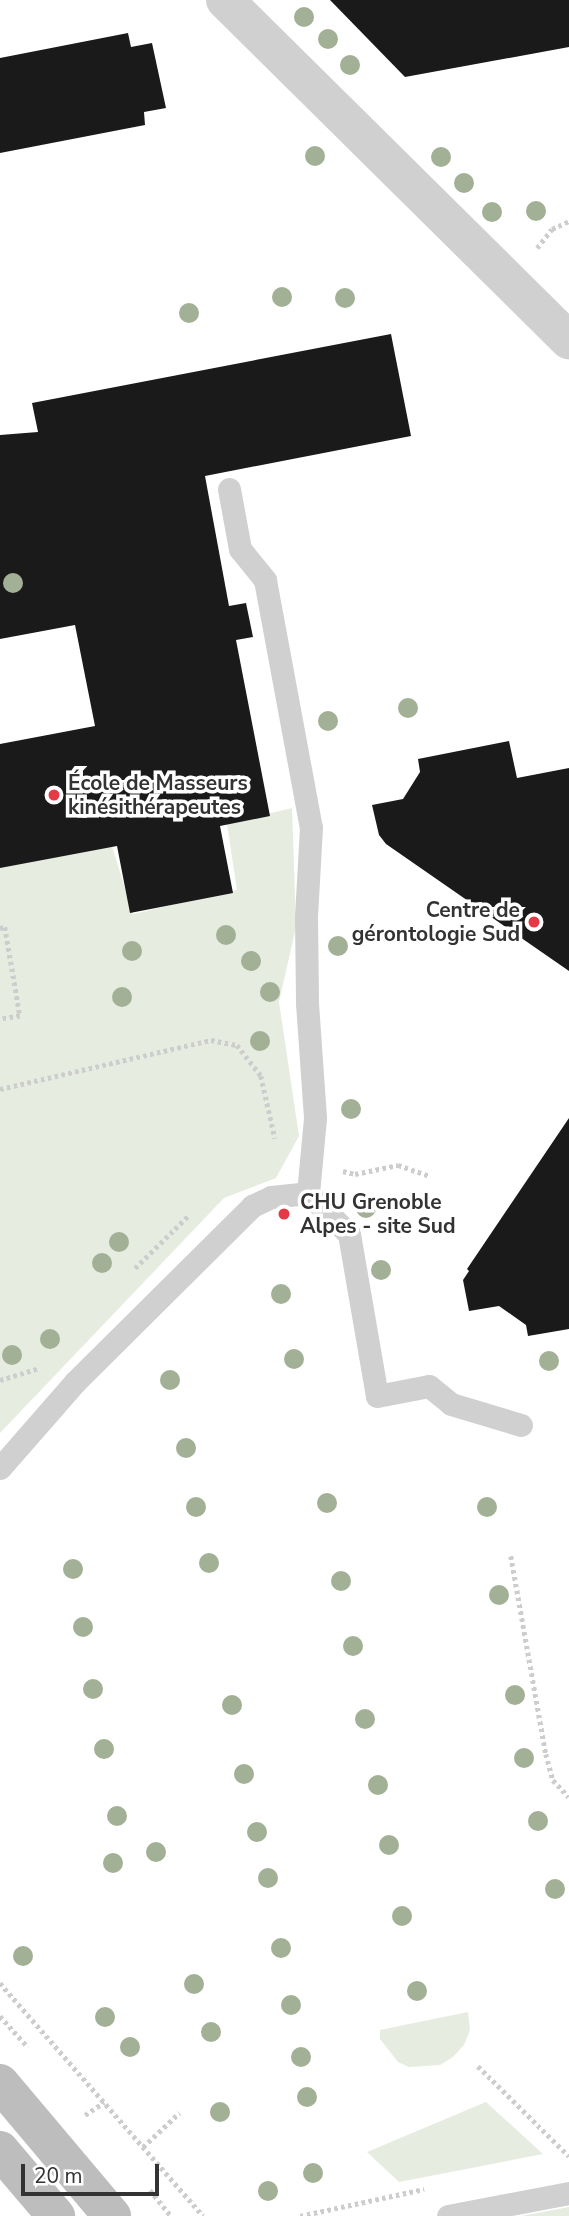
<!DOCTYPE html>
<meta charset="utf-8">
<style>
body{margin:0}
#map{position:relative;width:569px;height:2216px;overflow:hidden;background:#fff;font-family:"Nunito Sans",sans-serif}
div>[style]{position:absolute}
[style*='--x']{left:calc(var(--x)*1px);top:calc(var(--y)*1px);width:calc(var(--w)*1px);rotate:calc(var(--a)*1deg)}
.green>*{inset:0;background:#e6ecdf}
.building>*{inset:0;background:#1a1a1a}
.path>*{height:4.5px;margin-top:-2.25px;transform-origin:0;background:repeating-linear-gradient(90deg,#cdcdcd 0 3.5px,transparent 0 7px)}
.lane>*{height:23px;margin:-11.5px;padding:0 11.5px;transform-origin:11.5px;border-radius:11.5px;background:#d0d0d0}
.street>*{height:38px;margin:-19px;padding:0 19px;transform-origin:19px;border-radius:19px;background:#d0d0d0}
.secondary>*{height:38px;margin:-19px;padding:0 19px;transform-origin:19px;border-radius:19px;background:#bdbdbd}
.trees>*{width:20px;height:20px;margin:-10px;border-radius:50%;background:#a2b095}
.dots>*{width:19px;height:19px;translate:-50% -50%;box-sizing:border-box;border:4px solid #fff;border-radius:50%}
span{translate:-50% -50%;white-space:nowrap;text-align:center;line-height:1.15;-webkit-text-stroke:7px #fff;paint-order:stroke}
.poi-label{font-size:21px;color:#333;font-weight:700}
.left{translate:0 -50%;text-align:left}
.right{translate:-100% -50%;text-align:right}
.scale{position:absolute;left:21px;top:2164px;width:138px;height:32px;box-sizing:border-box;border:4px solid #333;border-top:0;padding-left:9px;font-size:21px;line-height:24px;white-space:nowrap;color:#333;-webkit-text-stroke:5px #fff;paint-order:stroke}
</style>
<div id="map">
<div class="green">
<i style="clip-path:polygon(292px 808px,296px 927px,279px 1002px,299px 1136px,276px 1178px,224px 1198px,0 1433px,0 867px,111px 843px,133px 914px,237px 890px,227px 824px)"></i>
<i style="clip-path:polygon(468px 2012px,470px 2030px,464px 2045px,453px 2057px,440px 2065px,409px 2067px,398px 2062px,380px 2039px,380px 2030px)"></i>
<i style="clip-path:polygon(486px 2102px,543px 2154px,399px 2182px,367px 2152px)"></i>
<i style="clip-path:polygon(569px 2207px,569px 2216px,521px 2216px)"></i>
</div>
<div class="building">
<i style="clip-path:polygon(330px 0,569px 0,569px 47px,405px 77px)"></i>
<i style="clip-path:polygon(128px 33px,131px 47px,152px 43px,166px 108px,144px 112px,145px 125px,0 153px,0 58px)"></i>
<i style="clip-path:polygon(391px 334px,411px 436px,205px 476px,229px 606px,246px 603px,253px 637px,236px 640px,270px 816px,220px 826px,233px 893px,130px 913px,117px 846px,0 868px,0 744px,95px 726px,75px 625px,0 639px,0 435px,38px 432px,32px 403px)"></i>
<i style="clip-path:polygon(509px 741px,517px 778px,569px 768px,569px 971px,386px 844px,379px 835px,372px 805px,403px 799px,420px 772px,418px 759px)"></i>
<i style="clip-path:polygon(569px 1118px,569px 1329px,528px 1336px,526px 1325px,499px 1306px,469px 1311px,463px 1280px,469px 1271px,467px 1269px)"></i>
</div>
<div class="path">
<i style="--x:537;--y:248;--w:24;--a:-52"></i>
<i style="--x:552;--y:229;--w:19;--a:-25"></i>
<i style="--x:0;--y:928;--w:5;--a:-11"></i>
<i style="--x:5;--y:927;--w:90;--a:80.4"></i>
<i style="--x:20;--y:1016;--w:20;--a:171"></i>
<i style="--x:0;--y:1089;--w:217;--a:-13.1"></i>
<i style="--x:211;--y:1040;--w:26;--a:11"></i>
<i style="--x:237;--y:1045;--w:39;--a:52"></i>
<i style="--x:261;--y:1076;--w:64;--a:77.3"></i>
<i style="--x:343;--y:1171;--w:12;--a:14"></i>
<i style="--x:355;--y:1174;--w:44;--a:-11.8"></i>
<i style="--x:398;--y:1165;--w:34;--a:19"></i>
<i style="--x:135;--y:1268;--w:76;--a:-44.5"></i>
<i style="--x:0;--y:1380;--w:39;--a:-17"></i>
<i style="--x:511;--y:1556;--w:201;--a:80"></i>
<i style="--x:546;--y:1754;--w:27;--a:75"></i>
<i style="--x:553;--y:1780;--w:23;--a:47"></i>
<i style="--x:0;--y:1983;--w:309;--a:48.9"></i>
<i style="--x:0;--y:2016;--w:42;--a:47.9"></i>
<i style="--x:478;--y:2066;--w:128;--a:44.7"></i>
<i style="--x:85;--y:2115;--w:23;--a:-34"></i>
<i style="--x:143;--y:2147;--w:50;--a:-43.4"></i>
<i style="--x:150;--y:2190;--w:33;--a:51"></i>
<i style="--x:300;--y:2216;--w:127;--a:-12.3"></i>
</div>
<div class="lane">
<i style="--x:229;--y:489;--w:61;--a:79.6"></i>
<i style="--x:240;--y:549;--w:40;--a:51"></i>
<i style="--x:265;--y:580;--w:251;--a:79.5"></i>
<i style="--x:311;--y:827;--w:90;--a:93.2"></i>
<i style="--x:306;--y:917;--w:86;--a:89.3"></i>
<i style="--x:307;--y:1003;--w:115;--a:86"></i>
<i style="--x:315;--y:1118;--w:75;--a:95.3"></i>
<i style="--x:308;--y:1193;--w:58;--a:45"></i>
<i style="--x:349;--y:1234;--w:164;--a:80.2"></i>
<i style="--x:377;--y:1396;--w:53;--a:-10.9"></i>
<i style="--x:429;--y:1386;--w:28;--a:39"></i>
<i style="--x:451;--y:1404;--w:73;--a:16.7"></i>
<i style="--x:0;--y:1468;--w:114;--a:-48.9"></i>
<i style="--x:75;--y:1382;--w:250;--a:-44.8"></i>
<i style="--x:252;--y:1206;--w:21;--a:-25"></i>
<i style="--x:271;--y:1197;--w:37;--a:-6"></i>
<i style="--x:448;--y:2216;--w:123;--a:-10.8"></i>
</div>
<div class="street">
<i style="--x:225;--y:0;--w:484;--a:44.7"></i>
</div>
<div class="secondary">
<i style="--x:0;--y:2083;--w:174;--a:49.9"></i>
<i style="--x:0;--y:2150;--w:87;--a:49.7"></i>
</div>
<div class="trees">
<i style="left:304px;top:17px"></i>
<i style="left:328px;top:39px"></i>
<i style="left:350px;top:65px"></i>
<i style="left:315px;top:156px"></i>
<i style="left:441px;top:157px"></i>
<i style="left:464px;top:183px"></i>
<i style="left:536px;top:211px"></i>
<i style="left:492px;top:212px"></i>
<i style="left:282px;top:297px"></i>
<i style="left:345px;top:298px"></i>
<i style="left:189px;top:313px"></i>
<i style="left:13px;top:583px"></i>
<i style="left:408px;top:708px"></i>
<i style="left:328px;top:721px"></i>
<i style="left:226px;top:935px"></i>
<i style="left:338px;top:946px"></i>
<i style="left:132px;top:951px"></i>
<i style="left:251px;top:961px"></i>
<i style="left:270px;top:992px"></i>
<i style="left:122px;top:997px"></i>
<i style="left:260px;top:1041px"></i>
<i style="left:351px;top:1109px"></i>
<i style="left:366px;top:1208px"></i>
<i style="left:119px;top:1242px"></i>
<i style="left:102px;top:1263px"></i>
<i style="left:381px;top:1270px"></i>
<i style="left:281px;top:1294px"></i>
<i style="left:50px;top:1339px"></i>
<i style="left:12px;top:1355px"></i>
<i style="left:294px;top:1359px"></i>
<i style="left:549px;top:1361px"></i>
<i style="left:170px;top:1380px"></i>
<i style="left:186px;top:1448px"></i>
<i style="left:327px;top:1503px"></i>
<i style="left:196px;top:1507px"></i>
<i style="left:487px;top:1507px"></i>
<i style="left:209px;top:1563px"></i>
<i style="left:73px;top:1569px"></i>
<i style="left:341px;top:1581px"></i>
<i style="left:499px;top:1595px"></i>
<i style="left:83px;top:1627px"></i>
<i style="left:353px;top:1646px"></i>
<i style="left:93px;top:1689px"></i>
<i style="left:515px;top:1695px"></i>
<i style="left:232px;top:1705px"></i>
<i style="left:365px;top:1719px"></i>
<i style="left:104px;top:1749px"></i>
<i style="left:524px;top:1758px"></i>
<i style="left:244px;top:1774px"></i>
<i style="left:378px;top:1785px"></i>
<i style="left:117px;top:1816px"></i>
<i style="left:538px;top:1821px"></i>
<i style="left:257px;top:1832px"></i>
<i style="left:389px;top:1845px"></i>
<i style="left:156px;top:1852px"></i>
<i style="left:113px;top:1863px"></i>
<i style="left:268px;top:1878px"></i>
<i style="left:555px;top:1889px"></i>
<i style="left:402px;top:1916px"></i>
<i style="left:281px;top:1948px"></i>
<i style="left:23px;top:1956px"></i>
<i style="left:194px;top:1984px"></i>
<i style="left:417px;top:1991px"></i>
<i style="left:291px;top:2005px"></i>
<i style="left:105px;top:2017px"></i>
<i style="left:211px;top:2032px"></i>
<i style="left:130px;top:2047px"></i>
<i style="left:301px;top:2057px"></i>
<i style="left:307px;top:2097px"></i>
<i style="left:220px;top:2112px"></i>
<i style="left:313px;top:2173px"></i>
<i style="left:268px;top:2191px"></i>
</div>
<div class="dots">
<i style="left:54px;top:795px;background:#e63946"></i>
<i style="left:534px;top:922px;background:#e63946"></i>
<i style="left:284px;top:1214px;background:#e63946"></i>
</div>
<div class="poi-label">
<span class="left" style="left:68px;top:795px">École de Masseurs<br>kinésithérapeutes</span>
<span class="right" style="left:520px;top:922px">Centre de<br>gérontologie Sud</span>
<span class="left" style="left:300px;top:1214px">CHU Grenoble<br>Alpes - site Sud</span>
</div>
<div class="scale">20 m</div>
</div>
